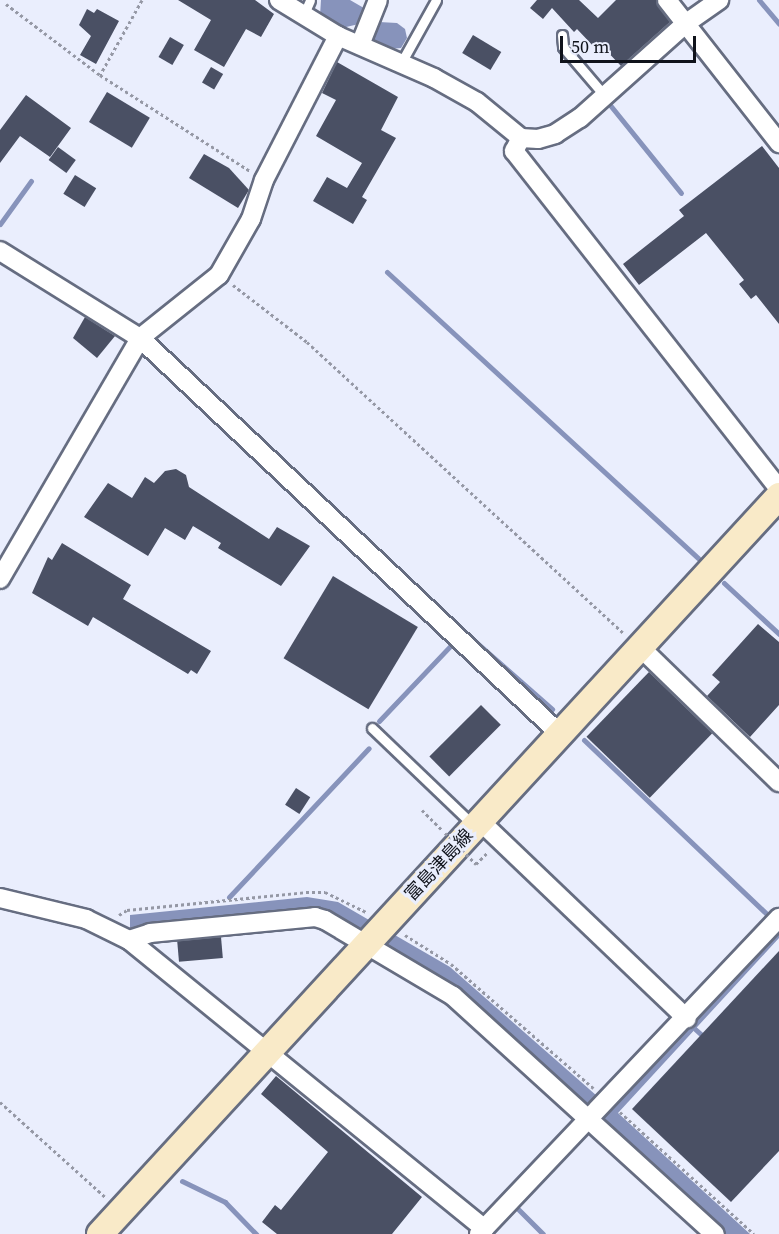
<!DOCTYPE html>
<meta charset="utf-8">
<style>
body{margin:0}
#map{position:relative;width:779px;height:1234px;overflow:hidden;background:#eaeefd;font-family:"Source Serif 4","Noto Sans JP",serif}
div>[style]{position:absolute}
[style*='--x']{left:calc(var(--x)*1px);top:calc(var(--y)*1px);width:calc(var(--w)*1px);rotate:calc(var(--a)*1deg)}
.water>*{inset:0;background:#8793bb}
.stream>*{height:5px;margin:-2.5px;padding:0 2.5px;transform-origin:2.5px;border-radius:2.5px;background:#8793bb}
.building>*{inset:0;background:#4a5064;transform-origin:0 0}
.path>*{height:3px;margin-top:-1.5px;transform-origin:0;background:repeating-linear-gradient(90deg,#9598a5 0 3px,transparent 0 6px)}
.roads{filter:drop-shadow(2px 0 #666d81) drop-shadow(-2px 0 #666d81) drop-shadow(0 2px #666d81) drop-shadow(0 -2px #666d81)}
.lane>*{height:9px;margin:-4.5px;padding:0 4.5px;transform-origin:4.5px;border-radius:4.5px;background:#fff}
.street>*{height:18px;margin:-9px;padding:0 9px;transform-origin:9px;border-radius:9px;background:#fff}
.secondary>*{height:26px;margin:-13px;padding:0 13px;transform-origin:13px;border-radius:13px;background:#f9eac8}
.path-bridge>*{height:3px;margin-top:-1.5px;transform-origin:0;background:repeating-linear-gradient(90deg,#9598a5 0 3px,transparent 0 6px)}
span{translate:-50% -50%;white-space:nowrap;text-align:center;line-height:1.15;-webkit-text-stroke:6px #eaeefd;paint-order:stroke}
.street-label{font-size:18px;color:#10131b}
.scale{position:absolute;left:560px;top:36px;width:136px;height:27px;box-sizing:border-box;border:3px solid #10131b;border-top:0;padding-left:8px;font-size:18px;line-height:21px;white-space:nowrap;color:#10131b;-webkit-text-stroke:4px #eaeefd;paint-order:stroke}
</style>
<div id="map">
<div class="water">
<i style="clip-path:polygon(321px 0,350px 0,369px 11px,363px 23px,342px 28px,320px 16px)"></i>
<i style="clip-path:polygon(379px 22px,397px 23px,405px 29px,407px 38px,401px 48px,389px 49px,372px 41px)"></i>
<i style="clip-path:polygon(307px 897px,338px 902px,450px 967px,605px 1103px,779px 925px,779px 938px,618px 1113px,750px 1234px,726px 1234px,439px 977px,330px 917px,309px 912px,130px 930px,130px 915px)"></i>
</div>
<div class="stream">
<i style="--x:759;--y:0;--w:31;--a:50"></i>
<i style="--x:610;--y:105;--w:113;--a:51.1"></i>
<i style="--x:0;--y:224;--w:53;--a:-54.2"></i>
<i style="--x:387;--y:272;--w:423;--a:42.6"></i>
<i style="--x:724;--y:583;--w:75;--a:42.8"></i>
<i style="--x:453;--y:622;--w:132;--a:41.3"></i>
<i style="--x:379;--y:721;--w:106;--a:-46.5"></i>
<i style="--x:584;--y:740;--w:255;--a:43.6"></i>
<i style="--x:229;--y:897;--w:204;--a:-46.8"></i>
<i style="--x:695;--y:1029;--w:13;--a:42"></i>
<i style="--x:182;--y:1181;--w:48;--a:26"></i>
<i style="--x:225;--y:1202;--w:45;--a:45.9"></i>
<i style="--x:516;--y:1207;--w:38;--a:45"></i>
</div>
<div class="building">
<i style="clip-path:polygon(178px 0,255px 0,274px 14px,261px 37px,246px 29px,224px 67px,194px 50px,211px 20px)"></i>
<i style="clip-path:polygon(537px 0,579px 0,598px 18px,616px 0,656px 0,670px 22px,621px 66px,601px 45px,596px 49px,577px 29px,574px 32px,552px 8px,543px 19px,530px 8px)"></i>
<i style="clip-path:polygon(87px 9px,94px 13px,97px 9px,119px 21px,96px 64px,80px 55px,91px 36px,79px 25px)"></i>
<i style="left:473px;top:35px;width:33px;height:21px;rotate:31deg"></i>
<i style="left:170px;top:37px;width:16px;height:23px;rotate:30deg"></i>
<i style="clip-path:polygon(337px 62px,398px 97px,381px 130px,396px 138px,362px 197px,367px 200px,353px 224px,313px 201px,327px 177px,347px 188px,362px 163px,316px 136px,336px 100px,322px 93px)"></i>
<i style="left:211px;top:67px;width:14px;height:18px;rotate:30deg"></i>
<i style="left:107px;top:92px;width:50px;height:35px;rotate:31deg"></i>
<i style="clip-path:polygon(26px 95px,71px 128px,50px 157px,20px 136px,0 163px,0 130px)"></i>
<i style="clip-path:polygon(762px 146px,779px 168px,779px 324px,756px 295px,751px 299px,739px 284px,744px 280px,706px 233px,639px 285px,623px 264px,684px 216px,679px 210px)"></i>
<i style="left:58px;top:147px;width:22px;height:16px;rotate:36deg"></i>
<i style="clip-path:polygon(204px 154px,229px 168px,249px 190px,238px 208px,189px 178px)"></i>
<i style="left:75px;top:175px;width:25px;height:22px;rotate:32deg"></i>
<i style="clip-path:polygon(85px 317px,115px 336px,97px 358px,73px 338px)"></i>
<i style="clip-path:polygon(176px 469px,186px 475px,189px 487px,269px 539px,277px 527px,310px 546px,281px 586px,218px 548px,221px 543px,193px 526px,185px 540px,165px 528px,148px 556px,84px 517px,108px 483px,132px 498px,145px 477px,154px 483px,165px 471px)"></i>
<i style="clip-path:polygon(62px 543px,131px 585px,123px 599px,211px 651px,197px 674px,191px 670px,188px 674px,93px 617px,88px 626px,32px 593px,48px 557px,52px 560px)"></i>
<i style="left:333px;top:576px;width:99px;height:96px;rotate:31deg"></i>
<i style="clip-path:polygon(758px 624px,779px 642px,779px 705px,750px 737px,707px 696px,720px 682px,712px 675px)"></i>
<i style="left:649px;top:672px;width:88px;height:90px;rotate:44deg"></i>
<i style="left:481px;top:705px;width:28px;height:73px;rotate:45deg"></i>
<i style="left:296px;top:788px;width:17px;height:20px;rotate:33deg"></i>
<i style="left:221px;top:937px;width:21px;height:44px;rotate:85deg"></i>
<i style="clip-path:polygon(779px 951px,779px 1151px,731px 1202px,632px 1109px)"></i>
<i style="clip-path:polygon(276px 1076px,422px 1197px,392px 1234px,277px 1234px,262px 1222px,275px 1205px,281px 1210px,328px 1152px,261px 1094px)"></i>
</div>
<div class="path">
<i style="--x:142;--y:0;--w:86;--a:119.2"></i>
<i style="--x:100;--y:75;--w:178;--a:32.6"></i>
<i style="--x:6;--y:4;--w:118;--a:37.1"></i>
<i style="--x:233;--y:285;--w:93;--a:37.6"></i>
<i style="--x:307;--y:342;--w:430;--a:42.6"></i>
<i style="--x:422;--y:810;--w:28;--a:45"></i>
<i style="--x:476;--y:864;--w:17;--a:-45"></i>
<i style="--x:119;--y:915;--w:9;--a:-32"></i>
<i style="--x:127;--y:910;--w:180;--a:-5.7"></i>
<i style="--x:306;--y:892;--w:19;--a:0"></i>
<i style="--x:325;--y:892;--w:46;--a:26"></i>
<i style="--x:405;--y:935;--w:54;--a:32.2"></i>
<i style="--x:451;--y:964;--w:189;--a:41.1"></i>
<i style="--x:0;--y:1102;--w:142;--a:42.1"></i>
<i style="--x:620;--y:1112;--w:181;--a:42.3"></i>
</div>
<div class="roads">
<div class="lane">
<i style="--x:303;--y:16;--w:17;--a:-66"></i>
<i style="--x:562;--y:35;--w:12;--a:85"></i>
<i style="--x:563;--y:47;--w:63;--a:49.5"></i>
<i style="--x:401;--y:63;--w:72;--a:-60.9"></i>
<i style="--x:372;--y:728;--w:140;--a:43.8"></i>
</div>
<div class="street">
<i style="--x:279;--y:0;--w:69;--a:31.4"></i>
<i style="--x:338;--y:36;--w:105;--a:23.6"></i>
<i style="--x:434;--y:78;--w:49;--a:29.2"></i>
<i style="--x:477;--y:102;--w:57;--a:39.3"></i>
<i style="--x:521;--y:138;--w:17;--a:3"></i>
<i style="--x:538;--y:139;--w:18;--a:-16"></i>
<i style="--x:555;--y:134;--w:30;--a:-33"></i>
<i style="--x:580;--y:118;--w:141;--a:-41.8"></i>
<i style="--x:685;--y:24;--w:42;--a:-35.2"></i>
<i style="--x:667;--y:0;--w:182;--a:51.9"></i>
<i style="--x:360;--y:45;--w:48;--a:-68.2"></i>
<i style="--x:521;--y:138;--w:15;--a:118"></i>
<i style="--x:514;--y:151;--w:429;--a:51.9"></i>
<i style="--x:0;--y:251;--w:165;--a:31.9"></i>
<i style="--x:140;--y:338;--w:577;--a:43.32"></i>
<i style="--x:0;--y:579;--w:279;--a:-59.8"></i>
<i style="--x:140;--y:338;--w:101;--a:-38.6"></i>
<i style="--x:219;--y:275;--w:64;--a:-60.3"></i>
<i style="--x:251;--y:219;--w:41;--a:-71.6"></i>
<i style="--x:264;--y:180;--w:162;--a:-62.8"></i>
<i style="--x:640;--y:647;--w:194;--a:44.2"></i>
<i style="--x:480;--y:821;--w:286;--a:43.7"></i>
<i style="--x:0;--y:898;--w:89;--a:13.7"></i>
<i style="--x:86;--y:919;--w:48;--a:26"></i>
<i style="--x:129;--y:940;--w:458;--a:39.1"></i>
<i style="--x:129;--y:940;--w:22;--a:-18"></i>
<i style="--x:150;--y:933;--w:166;--a:-5.5"></i>
<i style="--x:315;--y:917;--w:10;--a:17"></i>
<i style="--x:325;--y:920;--w:149;--a:30.7"></i>
<i style="--x:453;--y:996;--w:354;--a:42.3"></i>
<i style="--x:479;--y:1234;--w:436;--a:-46.5"></i>
</div>
<div class="secondary">
<i style="--x:100;--y:1234;--w:1003;--a:-47.38"></i>
</div>
</div>
<div class="path-bridge">
<i style="--x:445;--y:833;--w:44;--a:45"></i>
</div>
<div class="street-label">
<span style="left:439px;top:865px;rotate:-47deg">富島津島線</span>
</div>
<div class="scale">50 m</div>
</div>
